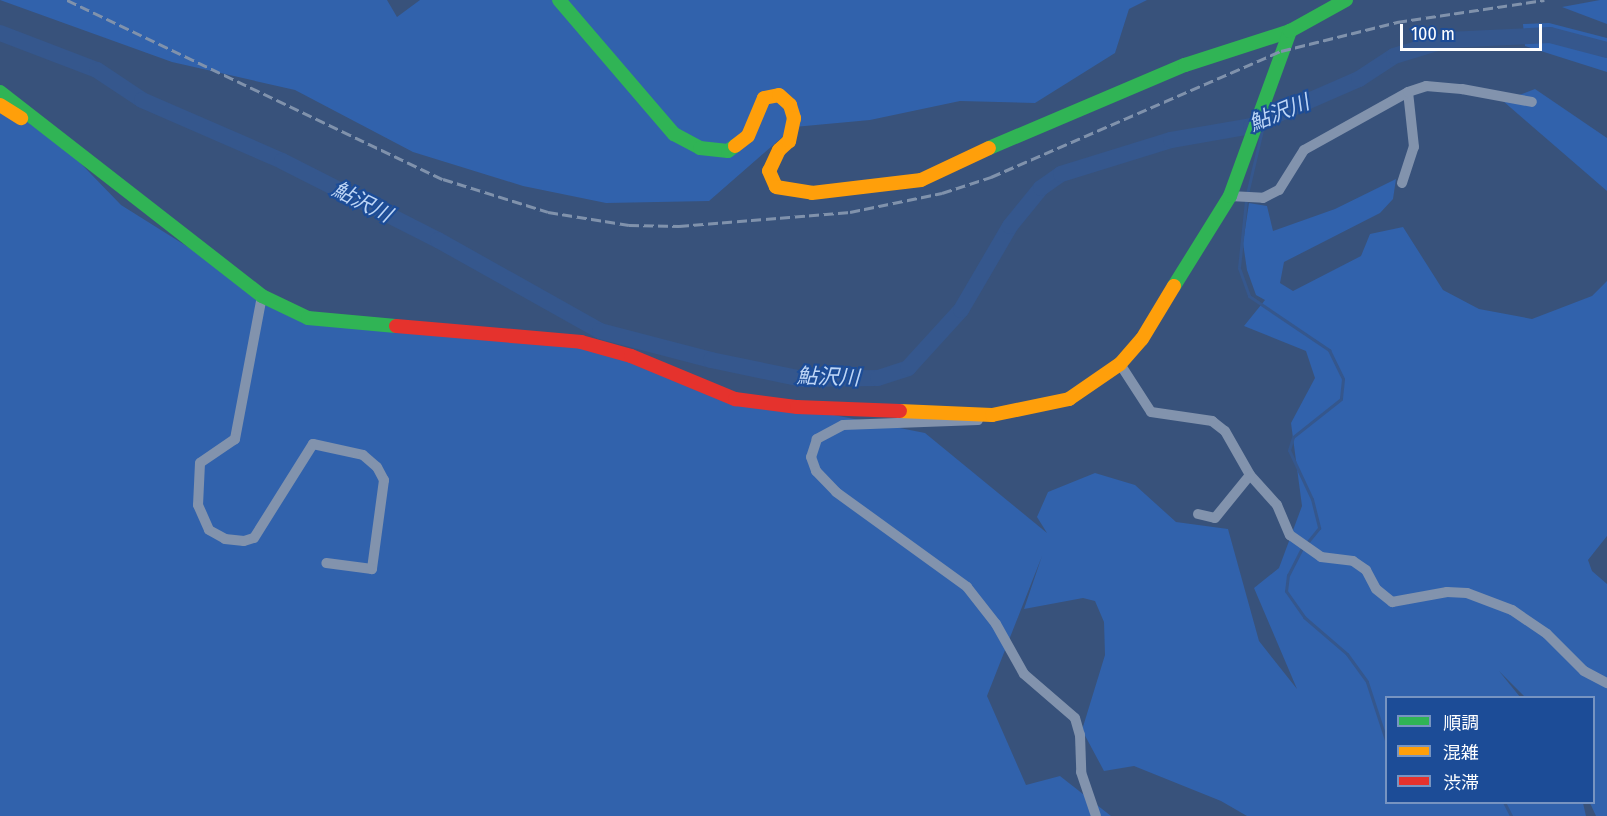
<!DOCTYPE html>
<meta charset="utf-8">
<style>
body{margin:0}
#map{position:relative;width:1607px;height:816px;overflow:hidden;background:#38527b;font-family:"Fira Sans Condensed","Noto Sans JP",sans-serif}
div>[style]{position:absolute}
[style*='--x']{left:calc(var(--x)*1px);top:calc(var(--y)*1px);width:calc(var(--w)*1px);rotate:calc(var(--a)*1deg)}
.green>*{inset:0;background:#3162ac}
.stream>*{height:3px;margin:-1.5px;padding:0 1.5px;transform-origin:1.5px;border-radius:1.5px;background:#35578d}
.river>*{height:16px;margin:-8px;padding:0 8px;transform-origin:8px;border-radius:8px;background:#35578d}
.street>*{height:10px;margin:-5px;padding:0 5px;transform-origin:5px;border-radius:5px;background:#8293ad}
.fast>*{height:14px;margin:-7px;padding:0 7px;transform-origin:7px;border-radius:7px;background:#30b455}
.slow>*{height:14px;margin:-7px;padding:0 7px;transform-origin:7px;border-radius:7px;background:#ff9f0a}
.jam>*{height:14px;margin:-7px;padding:0 7px;transform-origin:7px;border-radius:7px;background:#e5322d}
.rail>*{height:3px;margin-top:-1.5px;transform-origin:0;background:repeating-linear-gradient(90deg,#8092ac 0 10px,transparent 0 14.5px)}
span{translate:-50% -50%;white-space:nowrap;text-align:center;line-height:1.15;-webkit-text-stroke:4.5px #1c4c97;paint-order:stroke}
.water-label{font-size:21px;color:#bdd5f6;font-style:italic}
.legend{position:absolute;left:1385px;top:696px;width:210px;height:108px;box-sizing:border-box;background:#1c4c97;border:2px solid #7794c1;margin:0;padding:8px 10px;list-style:none;font-size:18px;color:#fff}
.legend li{display:flex;align-items:center;gap:12px;height:30px}
.legend b{width:30px;border:2px solid #7794c1}
.scale{position:absolute;left:1400px;top:24px;width:142px;height:27px;box-sizing:border-box;border:3px solid #fff;border-top:0;padding-left:8px;font-size:18px;line-height:21px;white-space:nowrap;color:#fff;-webkit-text-stroke:4px #1c4c97;paint-order:stroke}
</style>
<div id="map">
<div class="green">
<i style="clip-path:polygon(0 0,387px 0,397px 17px,420px 0,1147px 0,1129px 9px,1115px 53px,1035px 103px,960px 101px,870px 120px,794px 127px,709px 201px,606px 203px,523px 186px,413px 152px,295px 90px,172px 62px)"></i>
<i style="clip-path:polygon(1607px 0,1607px 24px,1562px 7px,1600px 0)"></i>
<i style="clip-path:polygon(1549px 23px,1607px 38px,1607px 72px,1525px 46px,1523px 24px)"></i>
<i style="clip-path:polygon(1535px 89px,1607px 138px,1607px 191px,1503px 101px)"></i>
<i style="clip-path:polygon(0 101px,60px 142px,121px 205px,223px 269px,271px 307px,597px 346px,717px 392px,925px 433px,1047px 533px,1037px 517px,1048px 492px,1095px 473px,1135px 485px,1176px 522px,1228px 529px,1259px 641px,1297px 689px,1254px 588px,1279px 568px,1302px 506px,1291px 423px,1315px 378px,1306px 351px,1244px 326px,1265px 300px,1256px 295px,1247px 270px,1243px 243px,1249px 203px,1267px 206px,1273px 231px,1335px 209px,1396px 179px,1393px 199px,1380px 213px,1284px 262px,1280px 283px,1293px 291px,1361px 256px,1370px 234px,1403px 227px,1443px 290px,1479px 309px,1532px 319px,1592px 296px,1607px 281px,1607px 536px,1588px 560px,1592px 571px,1607px 584px,1607px 816px,1596px 816px,1590px 803px,1594px 802px,1594px 698px,1525px 697px,1499px 671px,1520px 697px,1386px 698px,1386px 802px,1583px 803px,1586px 816px,1247px 816px,1221px 801px,1134px 766px,1104px 771px,1082px 730px,1105px 655px,1104px 622px,1095px 601px,1083px 598px,1024px 609px,1042px 556px,987px 696px,1026px 785px,1060px 776px,1111px 816px,0 816px)"></i>
</div>
<div class="stream">
<i style="--x:1247;--y:194;--w:66;--a:-76.8"></i>
<i style="--x:1246;--y:200;--w:68;--a:95.9"></i>
<i style="--x:1239;--y:268;--w:30;--a:70"></i>
<i style="--x:1249;--y:296;--w:97;--a:34"></i>
<i style="--x:1329;--y:350;--w:32;--a:64"></i>
<i style="--x:1343;--y:379;--w:20;--a:96"></i>
<i style="--x:1341;--y:399;--w:61;--a:141.6"></i>
<i style="--x:1293;--y:437;--w:14;--a:107"></i>
<i style="--x:1289;--y:450;--w:54;--a:64.9"></i>
<i style="--x:1312;--y:499;--w:30;--a:76"></i>
<i style="--x:1319;--y:528;--w:19;--a:129"></i>
<i style="--x:1302;--y:548;--w:30;--a:117"></i>
<i style="--x:1288;--y:575;--w:16;--a:97"></i>
<i style="--x:1286;--y:591;--w:32;--a:55"></i>
<i style="--x:1304;--y:617;--w:57;--a:40.7"></i>
<i style="--x:1347;--y:654;--w:34;--a:54"></i>
<i style="--x:1367;--y:682;--w:61;--a:71.9"></i>
<i style="--x:1504;--y:802;--w:16;--a:63"></i>
</div>
<div class="river">
<i style="--x:0;--y:33;--w:104;--a:20.9"></i>
<i style="--x:97;--y:70;--w:54;--a:33.7"></i>
<i style="--x:142;--y:100;--w:153;--a:23.5"></i>
<i style="--x:282;--y:161;--w:175;--a:26.9"></i>
<i style="--x:438;--y:240;--w:186;--a:29.3"></i>
<i style="--x:600;--y:331;--w:115;--a:14.6"></i>
<i style="--x:711;--y:360;--w:94;--a:11.7"></i>
<i style="--x:803;--y:379;--w:75;--a:-0.8"></i>
<i style="--x:878;--y:378;--w:32;--a:-18"></i>
<i style="--x:908;--y:368;--w:79;--a:-47.6"></i>
<i style="--x:961;--y:310;--w:97;--a:-59.7"></i>
<i style="--x:1010;--y:226;--w:49;--a:-50.8"></i>
<i style="--x:1041;--y:188;--w:24;--a:-35"></i>
<i style="--x:1061;--y:174;--w:115;--a:-17.2"></i>
<i style="--x:1171;--y:140;--w:81;--a:-9.9"></i>
<i style="--x:1251;--y:126;--w:118;--a:-23.5"></i>
<i style="--x:1359;--y:79;--w:42;--a:-33.3"></i>
<i style="--x:1394;--y:56;--w:55;--a:-16.8"></i>
<i style="--x:1447;--y:40;--w:103;--a:-2.8"></i>
<i style="--x:1550;--y:35;--w:59;--a:14.7"></i>
</div>
<div class="street">
<i style="--x:1402;--y:183;--w:38;--a:-72"></i>
<i style="--x:1414;--y:147;--w:55;--a:-96.2"></i>
<i style="--x:1230;--y:196;--w:33;--a:3"></i>
<i style="--x:1263;--y:198;--w:18;--a:-27"></i>
<i style="--x:1279;--y:190;--w:47;--a:-58"></i>
<i style="--x:1304;--y:150;--w:119;--a:-29.1"></i>
<i style="--x:1408;--y:92;--w:19;--a:-18"></i>
<i style="--x:1426;--y:86;--w:36;--a:5"></i>
<i style="--x:1462;--y:89;--w:71;--a:10.5"></i>
<i style="--x:262;--y:296;--w:146;--a:100.7"></i>
<i style="--x:235;--y:439;--w:42;--a:145.6"></i>
<i style="--x:200;--y:463;--w:42;--a:92.7"></i>
<i style="--x:198;--y:505;--w:27;--a:66"></i>
<i style="--x:209;--y:530;--w:18;--a:29"></i>
<i style="--x:225;--y:539;--w:19;--a:6"></i>
<i style="--x:244;--y:541;--w:10;--a:-17"></i>
<i style="--x:254;--y:538;--w:111;--a:-57.9"></i>
<i style="--x:313;--y:444;--w:51;--a:12.4"></i>
<i style="--x:363;--y:455;--w:18;--a:41"></i>
<i style="--x:377;--y:467;--w:15;--a:62"></i>
<i style="--x:384;--y:480;--w:90;--a:97.7"></i>
<i style="--x:372;--y:569;--w:46;--a:-172.6"></i>
<i style="--x:1120;--y:364;--w:57;--a:57.1"></i>
<i style="--x:1151;--y:412;--w:62;--a:8.4"></i>
<i style="--x:1212;--y:421;--w:16;--a:38"></i>
<i style="--x:1225;--y:431;--w:51;--a:60.4"></i>
<i style="--x:1250;--y:475;--w:40;--a:48"></i>
<i style="--x:1277;--y:505;--w:33;--a:67"></i>
<i style="--x:1290;--y:535;--w:38;--a:35"></i>
<i style="--x:1321;--y:557;--w:32;--a:7"></i>
<i style="--x:1353;--y:561;--w:16;--a:35"></i>
<i style="--x:1366;--y:570;--w:21;--a:62"></i>
<i style="--x:1376;--y:589;--w:21;--a:39"></i>
<i style="--x:1392;--y:602;--w:56;--a:-10.3"></i>
<i style="--x:1447;--y:592;--w:20;--a:3"></i>
<i style="--x:1467;--y:593;--w:48;--a:20.7"></i>
<i style="--x:1512;--y:610;--w:42;--a:34.4"></i>
<i style="--x:1547;--y:634;--w:52;--a:45"></i>
<i style="--x:1584;--y:671;--w:26;--a:28"></i>
<i style="--x:978;--y:420;--w:135;--a:177.9"></i>
<i style="--x:843;--y:425;--w:30;--a:152"></i>
<i style="--x:817;--y:439;--w:19;--a:108"></i>
<i style="--x:811;--y:457;--w:15;--a:70"></i>
<i style="--x:816;--y:471;--w:29;--a:46"></i>
<i style="--x:836;--y:492;--w:162;--a:35.9"></i>
<i style="--x:967;--y:587;--w:47;--a:51.9"></i>
<i style="--x:996;--y:624;--w:57;--a:60.8"></i>
<i style="--x:1024;--y:674;--w:67;--a:40.8"></i>
<i style="--x:1075;--y:718;--w:18;--a:74"></i>
<i style="--x:1080;--y:735;--w:37;--a:88"></i>
<i style="--x:1081;--y:772;--w:46;--a:71.2"></i>
<i style="--x:1198;--y:514;--w:17;--a:13"></i>
<i style="--x:1215;--y:518;--w:55;--a:-50.9"></i>
</div>
<div class="fast">
<i style="--x:559;--y:0;--w:177;--a:49.4"></i>
<i style="--x:674;--y:134;--w:30;--a:28"></i>
<i style="--x:700;--y:148;--w:28;--a:6"></i>
<i style="--x:728;--y:151;--w:9;--a:-36"></i>
<i style="--x:0;--y:92;--w:332;--a:37.9"></i>
<i style="--x:262;--y:296;--w:51;--a:25.6"></i>
<i style="--x:308;--y:318;--w:88;--a:5.2"></i>
<i style="--x:989;--y:148;--w:213;--a:-23"></i>
<i style="--x:1185;--y:65;--w:110;--a:-17.9"></i>
<i style="--x:1174;--y:286;--w:106;--a:-58.1"></i>
<i style="--x:1230;--y:196;--w:176;--a:-70"></i>
<i style="--x:1290;--y:31;--w:64;--a:-29"></i>
</div>
<div class="slow">
<i style="--x:0;--y:105;--w:25;--a:32"></i>
<i style="--x:735;--y:146;--w:16;--a:-38"></i>
<i style="--x:748;--y:136;--w:41;--a:-67.2"></i>
<i style="--x:764;--y:98;--w:15;--a:-11"></i>
<i style="--x:779;--y:95;--w:15;--a:42"></i>
<i style="--x:790;--y:105;--w:14;--a:73"></i>
<i style="--x:794;--y:118;--w:24;--a:102"></i>
<i style="--x:789;--y:141;--w:13;--a:138"></i>
<i style="--x:779;--y:150;--w:23;--a:115"></i>
<i style="--x:769;--y:171;--w:17;--a:66"></i>
<i style="--x:776;--y:187;--w:36;--a:9"></i>
<i style="--x:812;--y:193;--w:110;--a:-6.8"></i>
<i style="--x:921;--y:180;--w:75;--a:-25.2"></i>
<i style="--x:900;--y:411;--w:92;--a:2.5"></i>
<i style="--x:992;--y:415;--w:79;--a:-11.7"></i>
<i style="--x:1069;--y:399;--w:62;--a:-34.5"></i>
<i style="--x:1120;--y:364;--w:33;--a:-49"></i>
<i style="--x:1142;--y:339;--w:62;--a:-58.9"></i>
</div>
<div class="jam">
<i style="--x:396;--y:326;--w:186;--a:4.9"></i>
<i style="--x:581;--y:342;--w:52;--a:15.6"></i>
<i style="--x:631;--y:356;--w:113;--a:22.5"></i>
<i style="--x:735;--y:399;--w:63;--a:7.4"></i>
<i style="--x:797;--y:407;--w:103;--a:2.2"></i>
</div>
<div class="rail">
<i style="--x:67;--y:0;--w:416;--a:25.5"></i>
<i style="--x:443;--y:179;--w:110;--a:17.4"></i>
<i style="--x:548;--y:212;--w:82;--a:9.1"></i>
<i style="--x:629;--y:225;--w:50;--a:1.1"></i>
<i style="--x:679;--y:226;--w:172;--a:-4.7"></i>
<i style="--x:850;--y:212;--w:94;--a:-11.7"></i>
<i style="--x:942;--y:193;--w:52;--a:-18.1"></i>
<i style="--x:991;--y:177;--w:316;--a:-23.5"></i>
<i style="--x:1281;--y:51;--w:120;--a:-14"></i>
<i style="--x:1397;--y:22;--w:149;--a:-8.5"></i>
</div>
<div class="water-label">
<span style="left:1279px;top:113px;rotate:-22deg">鮎沢川</span>
<span style="left:362px;top:202px;rotate:27deg">鮎沢川</span>
<span style="left:828px;top:377px;rotate:2deg">鮎沢川</span>
</div>
<ul class="legend">
<li><b style="height:8px;background:#30b455"></b>順調</li>
<li><b style="height:8px;background:#ff9f0a"></b>混雑</li>
<li><b style="height:8px;background:#e5322d"></b>渋滞</li>
</ul>
<div class="scale">100 m</div>
</div>
